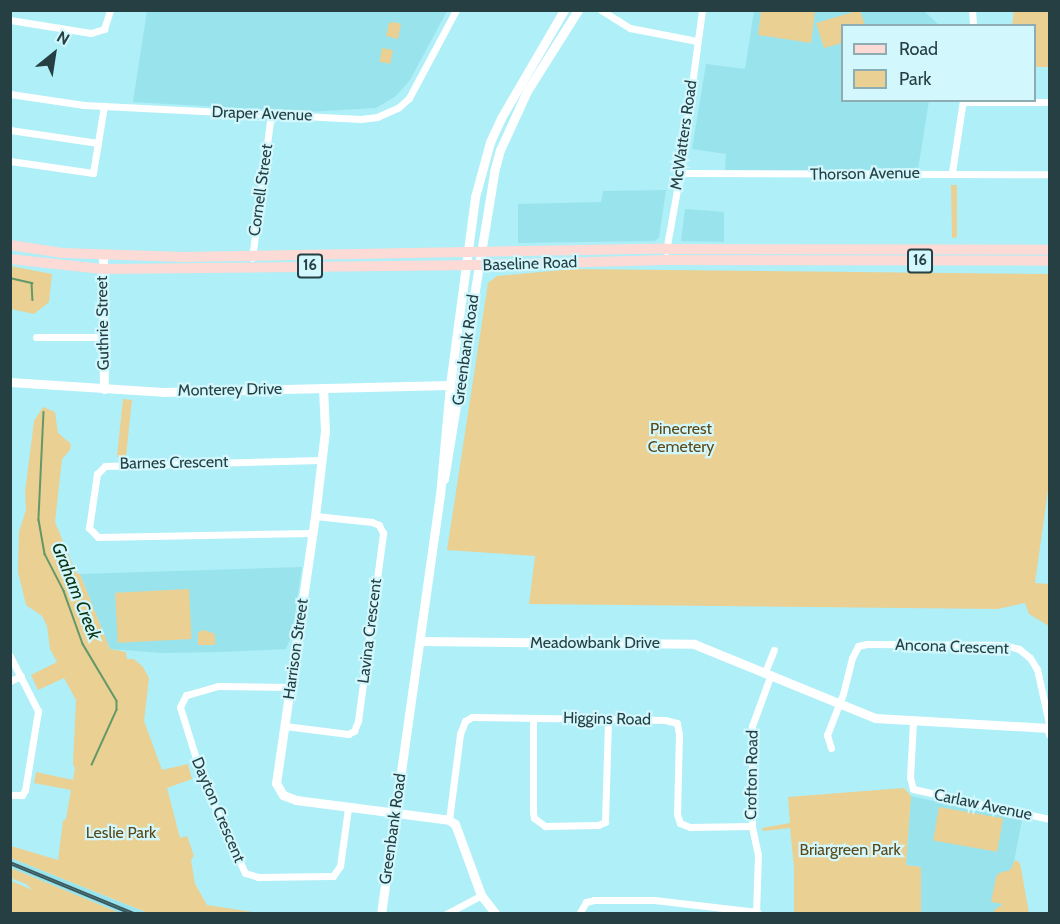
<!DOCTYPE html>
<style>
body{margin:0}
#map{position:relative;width:1060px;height:924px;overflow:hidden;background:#aeeff8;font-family:Cabin,sans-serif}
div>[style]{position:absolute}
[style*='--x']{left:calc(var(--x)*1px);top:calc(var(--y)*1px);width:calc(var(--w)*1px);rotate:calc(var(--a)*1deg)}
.built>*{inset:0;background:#99e3ed}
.green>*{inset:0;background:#ead093;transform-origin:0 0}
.stream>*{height:1.5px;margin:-0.75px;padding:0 0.75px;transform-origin:0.75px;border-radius:0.75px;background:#639869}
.street>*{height:7px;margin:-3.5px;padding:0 3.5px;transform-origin:3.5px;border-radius:3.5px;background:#fff}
.secondary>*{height:9px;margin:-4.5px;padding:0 4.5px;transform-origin:4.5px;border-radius:4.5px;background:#fff}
.primary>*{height:10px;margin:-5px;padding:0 5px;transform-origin:5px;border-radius:5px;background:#fcdad6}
.rail>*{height:4px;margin-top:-2px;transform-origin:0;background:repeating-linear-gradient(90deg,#d2f7fd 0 4.5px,#3a5a5e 0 9px);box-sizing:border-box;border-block:2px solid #3a5a5e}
span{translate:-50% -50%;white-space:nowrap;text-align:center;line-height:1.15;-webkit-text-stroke:4.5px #d2f7fd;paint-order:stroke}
.shield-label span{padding:2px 4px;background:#d2f7fd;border:2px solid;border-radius:4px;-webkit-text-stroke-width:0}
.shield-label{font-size:15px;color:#253f43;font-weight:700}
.street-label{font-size:16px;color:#253f43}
.park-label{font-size:16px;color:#5d4917}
.water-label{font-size:18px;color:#0c3414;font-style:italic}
.frame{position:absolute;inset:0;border:12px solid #253f43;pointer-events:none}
.legend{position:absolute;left:841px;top:24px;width:195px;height:78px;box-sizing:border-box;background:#d2f7fd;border:2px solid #8dadb3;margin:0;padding:8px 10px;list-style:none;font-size:18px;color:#253f43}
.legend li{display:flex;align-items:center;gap:12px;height:30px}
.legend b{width:30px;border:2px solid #8dadb3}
.north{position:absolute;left:24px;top:24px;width:60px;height:60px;-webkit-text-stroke:4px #d2f7fd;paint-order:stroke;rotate:30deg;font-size:16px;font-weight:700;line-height:24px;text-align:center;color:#253f43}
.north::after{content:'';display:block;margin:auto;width:21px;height:27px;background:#253f43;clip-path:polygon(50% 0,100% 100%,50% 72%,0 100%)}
</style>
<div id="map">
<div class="built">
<i style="clip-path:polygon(147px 11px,447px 11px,410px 80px,396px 96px,376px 108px,307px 112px,133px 102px)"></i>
<i style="clip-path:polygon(754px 11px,924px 11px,939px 25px,842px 26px,842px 100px,929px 101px,918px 169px,725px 172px,726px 154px,692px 149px,706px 64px,745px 69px)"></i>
<i style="clip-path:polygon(666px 190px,659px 237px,655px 241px,518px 243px,518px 204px,601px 202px,603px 191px)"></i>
<i style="clip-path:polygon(685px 209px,724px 212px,724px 242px,681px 241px)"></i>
<i style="clip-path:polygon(302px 567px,292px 634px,286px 649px,221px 652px,162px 653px,110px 649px,80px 574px)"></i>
<i style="clip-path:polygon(911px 796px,1022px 820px,1010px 882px,1020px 913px,921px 913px,921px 867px,906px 865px)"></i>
<i style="clip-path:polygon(10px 858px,147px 913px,120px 913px,11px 868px)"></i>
</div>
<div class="green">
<i style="clip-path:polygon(860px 10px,865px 25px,842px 26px,842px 43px,824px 48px,816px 23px)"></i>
<i style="clip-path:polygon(761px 11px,815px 11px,811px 43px,758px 35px)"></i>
<i style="clip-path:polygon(1014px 11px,1049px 11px,1049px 67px,1035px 67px,1034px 26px,1012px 25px)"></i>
<i style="clip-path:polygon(394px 22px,401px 24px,398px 39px,386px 36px,389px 23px)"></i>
<i style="left:382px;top:48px;width:11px;height:14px;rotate:10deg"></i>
<i style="clip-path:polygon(951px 185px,957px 185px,957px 237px,952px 238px)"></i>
<i style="clip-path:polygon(10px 266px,52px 274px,49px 302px,34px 314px,11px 309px)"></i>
<i style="clip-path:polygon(573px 269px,1049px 274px,1050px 476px,1035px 583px,1049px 584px,1049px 626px,1029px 614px,1025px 603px,998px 609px,529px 604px,535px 556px,447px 550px,488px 283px,497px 276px)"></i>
<i style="left:123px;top:399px;width:9px;height:58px;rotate:6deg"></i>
<i style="clip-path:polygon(43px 407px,55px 412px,58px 433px,71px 444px,70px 450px,62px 459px,55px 522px,76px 573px,80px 574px,110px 649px,126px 652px,127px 659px,134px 659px,143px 667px,149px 678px,144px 721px,162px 770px,188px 764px,192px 779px,167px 788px,180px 838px,187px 836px,194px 856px,191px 860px,195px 884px,207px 905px,259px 913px,148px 913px,11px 858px,11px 846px,58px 860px,63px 821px,66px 819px,71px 790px,34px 783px,36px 772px,73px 780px,75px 768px,73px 764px,76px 700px,64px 678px,38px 690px,31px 675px,57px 662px,50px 649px,47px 626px,42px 616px,26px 605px,18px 572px,19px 532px,26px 510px,25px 492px,34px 421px)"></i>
<i style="left:189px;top:589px;width:50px;height:74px;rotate:87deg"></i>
<i style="clip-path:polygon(204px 630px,215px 634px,215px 645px,198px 645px,198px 632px)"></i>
<i style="clip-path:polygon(904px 788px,911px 796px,906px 865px,921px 867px,921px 913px,794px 913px,794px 867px,790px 828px,763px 831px,762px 828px,790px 823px,788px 797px)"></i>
<i style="left:939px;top:807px;width:65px;height:34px;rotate:10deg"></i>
<i style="clip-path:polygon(1015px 860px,1020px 863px,1029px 913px,994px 913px,994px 910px,1003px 904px,991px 902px,996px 877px,999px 873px,1010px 870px)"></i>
<i style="clip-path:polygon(11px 868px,120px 913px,11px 913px,11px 881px,33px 890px,26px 884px,11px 878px)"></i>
</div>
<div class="stream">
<i style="--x:10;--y:278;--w:23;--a:13"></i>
<i style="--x:32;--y:283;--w:17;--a:87"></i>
<i style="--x:44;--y:412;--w:108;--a:92.7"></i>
<i style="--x:39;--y:520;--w:35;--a:80"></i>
<i style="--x:45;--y:554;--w:42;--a:62.8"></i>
<i style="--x:64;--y:591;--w:56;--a:70.3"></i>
<i style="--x:83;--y:644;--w:66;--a:59.2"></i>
<i style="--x:117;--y:701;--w:9;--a:90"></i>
<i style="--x:117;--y:710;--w:60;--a:114.4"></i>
</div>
<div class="street">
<i style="--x:601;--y:10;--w:34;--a:32"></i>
<i style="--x:630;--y:28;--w:68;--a:11"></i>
<i style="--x:972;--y:10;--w:16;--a:86"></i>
<i style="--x:10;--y:20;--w:82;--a:9.1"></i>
<i style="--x:91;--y:33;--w:14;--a:-17"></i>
<i style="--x:104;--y:29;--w:20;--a:-72"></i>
<i style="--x:10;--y:94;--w:75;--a:8.5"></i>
<i style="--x:84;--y:105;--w:277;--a:2.9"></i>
<i style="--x:361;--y:119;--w:16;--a:-7"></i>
<i style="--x:377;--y:117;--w:24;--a:-24"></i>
<i style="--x:399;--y:107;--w:13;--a:-42"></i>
<i style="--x:409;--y:98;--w:100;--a:-61.9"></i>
<i style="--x:963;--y:102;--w:87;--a:0"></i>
<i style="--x:10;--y:130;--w:89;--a:8.4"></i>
<i style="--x:10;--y:161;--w:84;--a:8.2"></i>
<i style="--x:93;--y:173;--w:68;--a:-80.7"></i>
<i style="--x:952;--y:172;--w:73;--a:-81.3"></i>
<i style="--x:680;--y:173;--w:370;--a:0.2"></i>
<i style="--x:666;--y:251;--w:79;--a:-79.8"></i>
<i style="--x:680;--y:173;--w:164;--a:-82.3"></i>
<i style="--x:252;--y:258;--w:145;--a:-82.5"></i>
<i style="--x:36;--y:337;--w:66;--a:0"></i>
<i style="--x:312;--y:533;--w:214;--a:178.9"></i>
<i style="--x:98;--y:537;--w:13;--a:-135"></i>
<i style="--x:89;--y:528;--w:55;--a:-81.6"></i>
<i style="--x:97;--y:474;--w:11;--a:-45"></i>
<i style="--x:105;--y:466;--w:216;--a:-1.6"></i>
<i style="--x:10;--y:656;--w:62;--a:63"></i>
<i style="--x:38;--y:711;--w:80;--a:99.3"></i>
<i style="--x:25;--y:790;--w:6;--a:121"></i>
<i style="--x:22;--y:795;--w:12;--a:180"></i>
<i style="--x:765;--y:672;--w:24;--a:-68"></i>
<i style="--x:10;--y:681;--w:12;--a:-24"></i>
<i style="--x:289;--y:687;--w:71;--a:-179.2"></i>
<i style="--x:218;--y:686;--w:33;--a:164"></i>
<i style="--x:186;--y:695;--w:13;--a:117"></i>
<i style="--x:180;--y:707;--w:77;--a:72.7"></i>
<i style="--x:203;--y:781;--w:101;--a:65.5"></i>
<i style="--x:245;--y:873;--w:14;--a:17"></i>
<i style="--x:258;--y:877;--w:75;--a:-0.8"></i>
<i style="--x:333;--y:876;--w:12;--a:-55"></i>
<i style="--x:340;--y:866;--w:59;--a:-82.1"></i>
<i style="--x:533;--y:718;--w:94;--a:90"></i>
<i style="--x:533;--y:812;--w:6;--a:81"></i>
<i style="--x:534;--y:818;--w:14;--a:36"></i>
<i style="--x:545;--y:826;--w:53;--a:-1.1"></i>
<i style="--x:598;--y:825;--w:8;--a:-23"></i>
<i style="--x:605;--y:822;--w:102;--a:-88.3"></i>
<i style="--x:913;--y:722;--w:55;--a:93.1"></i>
<i style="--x:910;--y:777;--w:12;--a:76"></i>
<i style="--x:913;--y:789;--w:140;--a:12.4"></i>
<i style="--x:285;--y:726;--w:64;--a:7.2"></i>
<i style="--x:348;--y:734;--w:7;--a:-27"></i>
<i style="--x:354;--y:731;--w:11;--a:-68"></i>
<i style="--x:358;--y:721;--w:190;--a:-82.4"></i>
<i style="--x:383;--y:533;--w:9;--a:-117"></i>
<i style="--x:379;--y:525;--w:8;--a:-157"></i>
<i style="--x:372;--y:522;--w:57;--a:-174"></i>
<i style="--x:831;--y:748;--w:14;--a:-107"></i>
<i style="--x:827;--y:735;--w:44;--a:-68.7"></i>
<i style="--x:843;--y:694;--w:37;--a:-76"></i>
<i style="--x:852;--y:658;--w:13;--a:-63"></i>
<i style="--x:858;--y:646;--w:9;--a:-13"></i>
<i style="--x:867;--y:644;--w:138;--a:0.4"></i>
<i style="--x:1005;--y:645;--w:15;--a:16"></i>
<i style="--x:1019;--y:649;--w:14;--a:39"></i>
<i style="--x:1030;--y:658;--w:13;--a:58"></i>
<i style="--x:1037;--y:669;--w:60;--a:77.6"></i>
<i style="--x:449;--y:820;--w:87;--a:-82.7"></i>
<i style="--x:460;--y:734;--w:14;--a:-69"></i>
<i style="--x:465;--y:721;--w:8;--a:-30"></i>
<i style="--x:472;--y:717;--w:193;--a:0.9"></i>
<i style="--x:665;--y:720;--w:12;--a:14"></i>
<i style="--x:677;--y:723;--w:11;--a:80"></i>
<i style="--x:679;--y:734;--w:80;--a:91.4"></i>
<i style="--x:677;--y:814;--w:9;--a:72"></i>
<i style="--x:680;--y:823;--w:11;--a:22"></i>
<i style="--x:690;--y:827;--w:62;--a:-0.9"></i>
<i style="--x:446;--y:914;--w:40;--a:-28"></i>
<i style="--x:579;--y:914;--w:14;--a:-60"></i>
<i style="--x:586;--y:902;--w:8;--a:-14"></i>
<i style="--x:594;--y:900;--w:60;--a:0"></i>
<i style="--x:654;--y:900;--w:104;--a:6.6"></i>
<i style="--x:756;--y:914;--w:59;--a:-88.1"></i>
<i style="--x:758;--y:855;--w:30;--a:-102"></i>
<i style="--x:752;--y:826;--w:100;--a:-90"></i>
<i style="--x:752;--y:726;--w:55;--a:-69.9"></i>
</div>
<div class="secondary">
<i style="--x:103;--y:256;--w:133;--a:89.6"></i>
<i style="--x:10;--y:382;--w:153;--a:3.7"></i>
<i style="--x:163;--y:392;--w:287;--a:-1.4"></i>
<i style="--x:323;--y:388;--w:43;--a:87.3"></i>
<i style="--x:325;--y:431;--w:86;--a:96.7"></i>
<i style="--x:315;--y:516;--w:270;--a:98.3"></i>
<i style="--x:276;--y:783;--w:14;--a:60"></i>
<i style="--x:283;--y:795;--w:14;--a:21"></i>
<i style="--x:296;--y:800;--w:154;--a:7.4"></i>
<i style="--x:449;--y:820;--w:7;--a:34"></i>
<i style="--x:455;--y:824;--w:76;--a:69.9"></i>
<i style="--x:481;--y:895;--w:24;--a:52"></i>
<i style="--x:444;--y:479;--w:311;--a:-80.7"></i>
<i style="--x:494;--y:172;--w:23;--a:-75"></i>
<i style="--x:500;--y:150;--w:65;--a:-65.4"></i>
<i style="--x:527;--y:91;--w:96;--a:-57.8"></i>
<i style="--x:420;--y:641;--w:274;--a:0.6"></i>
<i style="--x:694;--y:644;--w:196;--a:22.2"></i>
<i style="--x:875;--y:718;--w:174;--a:3.3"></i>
<i style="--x:1049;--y:728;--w:6;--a:81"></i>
<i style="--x:381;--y:914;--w:423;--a:-82"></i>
<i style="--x:440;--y:495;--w:110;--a:-84.8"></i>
<i style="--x:450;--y:385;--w:190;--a:-82.4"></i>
<i style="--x:475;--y:197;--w:57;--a:-74.7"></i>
<i style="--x:490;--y:142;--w:26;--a:-65"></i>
<i style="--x:501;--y:118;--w:125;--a:-59.7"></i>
</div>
<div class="primary">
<i style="--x:10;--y:245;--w:53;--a:8.7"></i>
<i style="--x:62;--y:253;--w:122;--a:1.9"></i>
<i style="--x:184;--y:257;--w:482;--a:-1"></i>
<i style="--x:666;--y:249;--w:384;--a:0.1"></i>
<i style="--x:10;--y:259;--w:93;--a:6.2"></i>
<i style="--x:102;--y:269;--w:376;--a:-0.6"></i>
<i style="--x:478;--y:265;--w:187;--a:-1.5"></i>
<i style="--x:665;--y:260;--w:385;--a:0.1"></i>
</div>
<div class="rail">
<i style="--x:10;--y:863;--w:134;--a:22.4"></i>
</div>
<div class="shield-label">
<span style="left:920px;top:261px">16</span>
<span style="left:310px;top:266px">16</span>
</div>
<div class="street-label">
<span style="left:262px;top:114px;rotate:2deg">Draper Avenue</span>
<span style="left:684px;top:135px;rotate:-82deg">McWatters Road</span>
<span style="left:865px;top:174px;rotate:-1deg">Thorson Avenue</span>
<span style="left:261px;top:190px;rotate:-82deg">Cornell Street</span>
<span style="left:530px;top:264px;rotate:-2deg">Baseline Road</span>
<span style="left:103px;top:323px;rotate:-91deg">Guthrie Street</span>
<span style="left:466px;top:350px;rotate:-82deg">Greenbank Road</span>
<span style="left:230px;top:390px;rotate:-1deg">Monterey Drive</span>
<span style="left:174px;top:463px;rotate:-1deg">Barnes Crescent</span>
<span style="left:370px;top:631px;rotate:-83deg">Lavina Crescent</span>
<span style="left:595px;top:643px">Meadowbank Drive</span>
<span style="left:952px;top:647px;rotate:2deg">Ancona Crescent</span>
<span style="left:296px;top:649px;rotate:-82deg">Harrison Street</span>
<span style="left:607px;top:719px;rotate:1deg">Higgins Road</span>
<span style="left:752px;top:775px;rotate:-89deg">Crofton Road</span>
<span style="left:983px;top:805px;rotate:12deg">Carlaw Avenue</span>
<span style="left:218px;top:810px;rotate:67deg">Dayton Crescent</span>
<span style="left:393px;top:829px;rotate:-82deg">Greenbank Road</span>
</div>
<div class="park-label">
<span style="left:681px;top:438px">Pinecrest<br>Cemetery</span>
<span style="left:121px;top:833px">Leslie Park</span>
<span style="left:850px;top:850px">Briargreen Park</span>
</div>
<div class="water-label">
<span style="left:76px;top:591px;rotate:68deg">Graham Creek</span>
</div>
<div class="frame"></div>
<ul class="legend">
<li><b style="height:8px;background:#fcdad6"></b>Road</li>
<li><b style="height:16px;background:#ead093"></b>Park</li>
</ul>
<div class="north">N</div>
</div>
